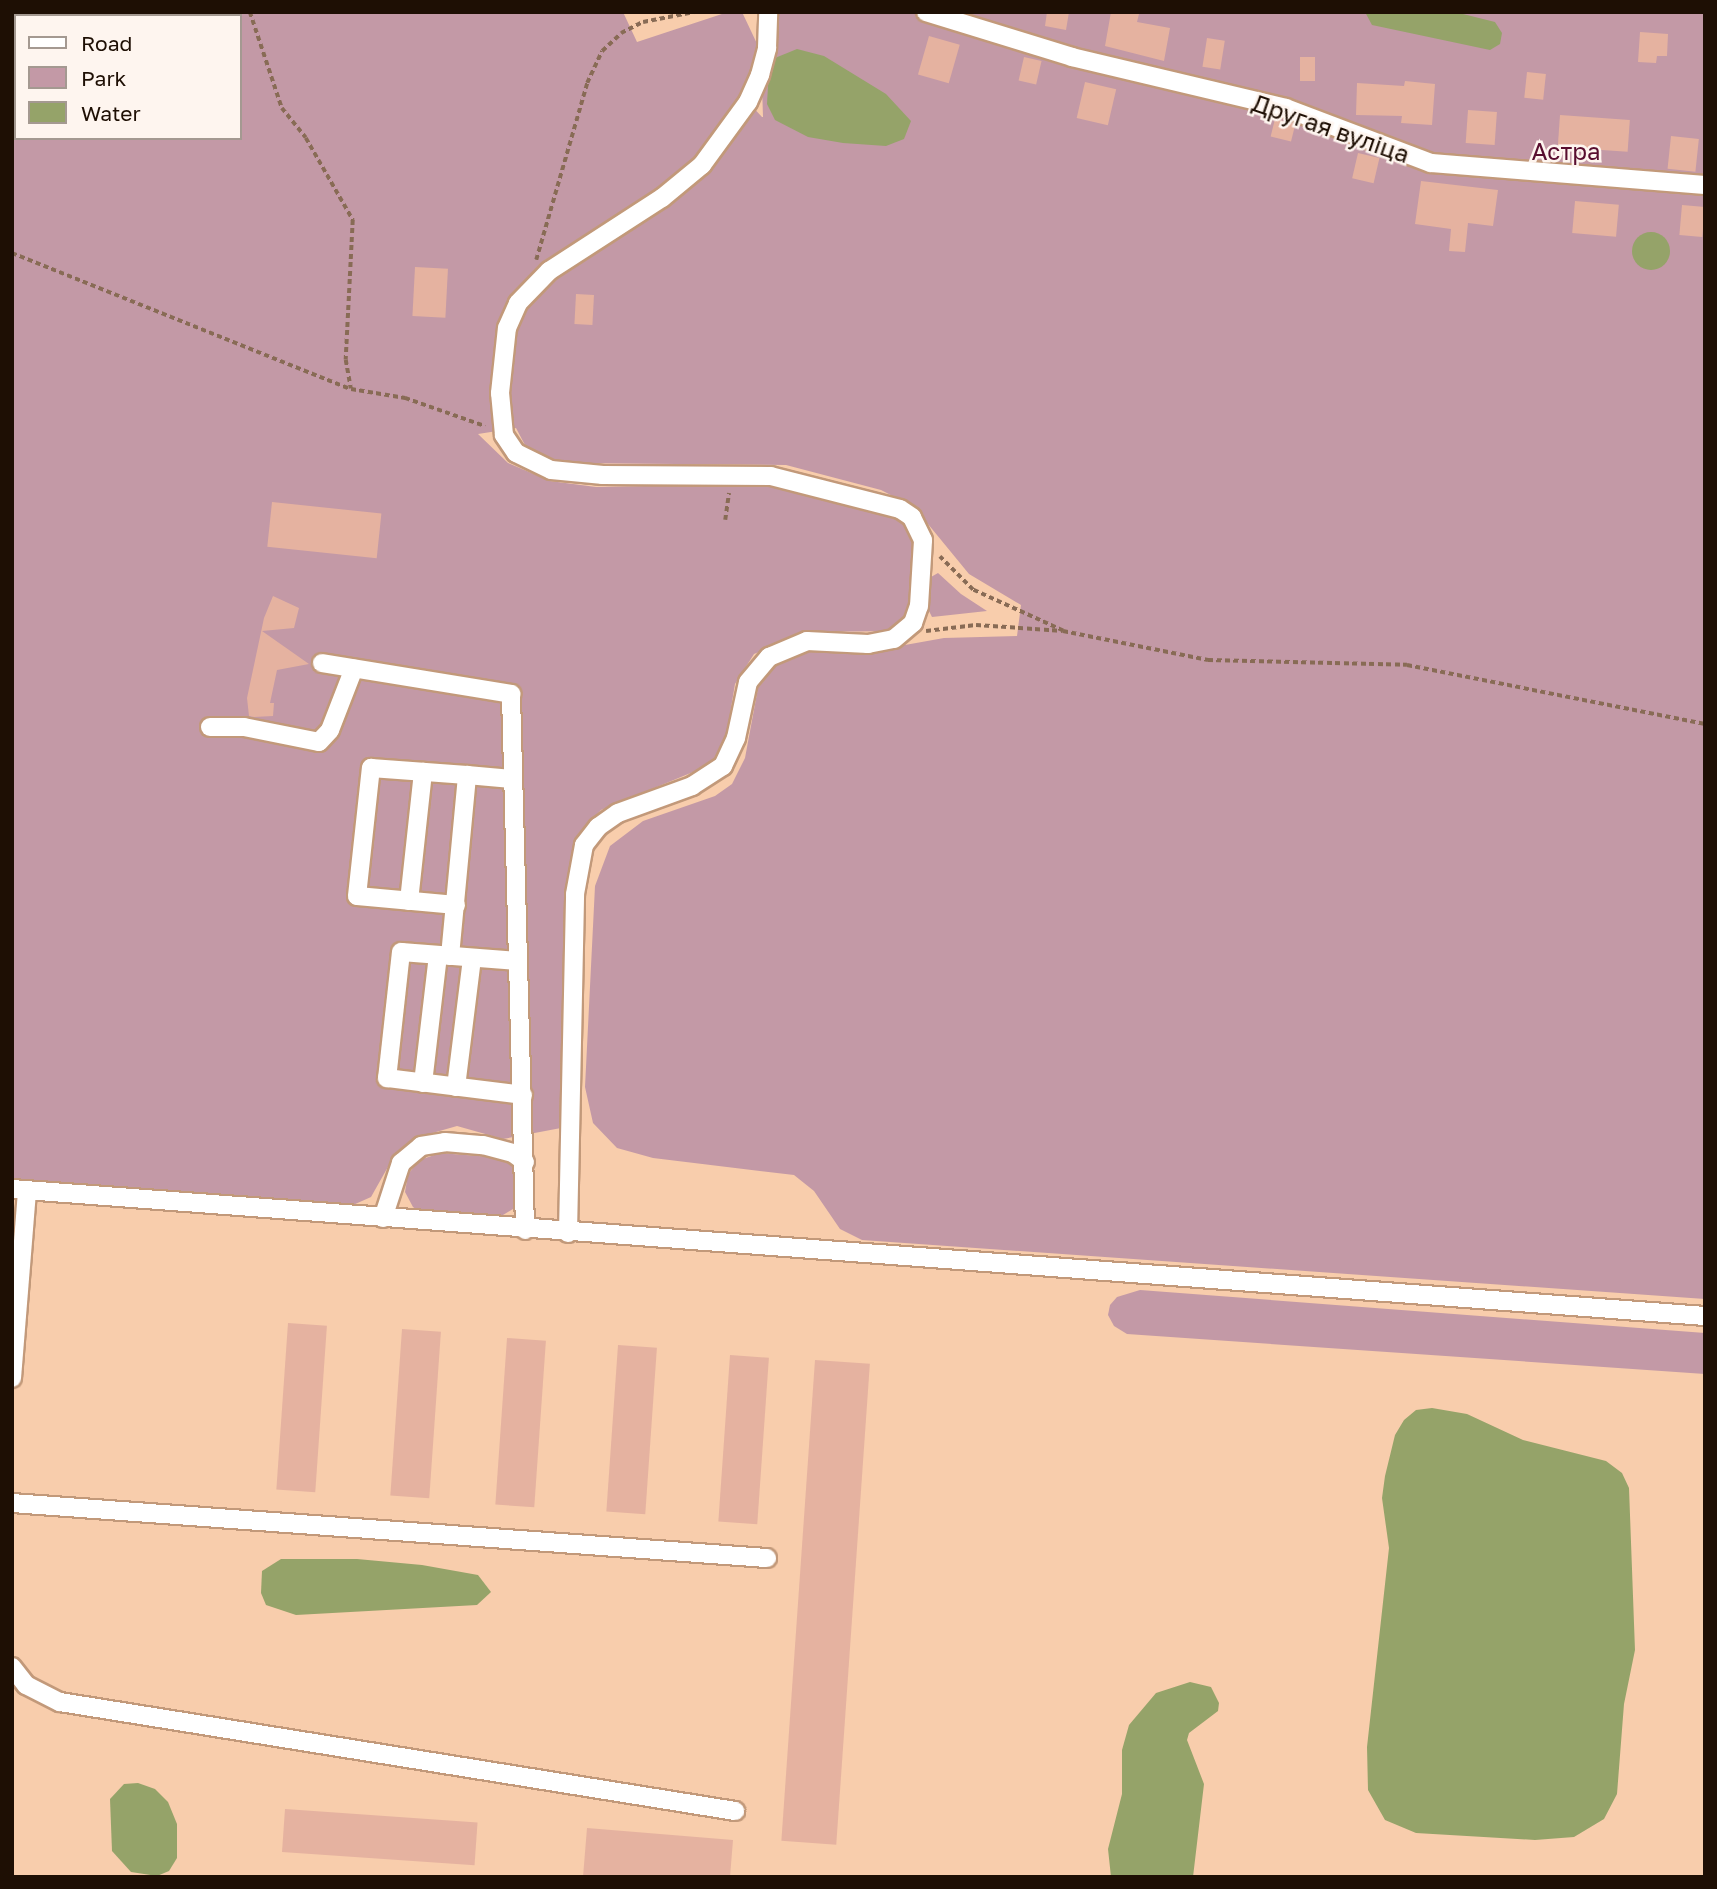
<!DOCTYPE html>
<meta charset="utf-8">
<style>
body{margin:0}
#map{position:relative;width:1717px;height:1889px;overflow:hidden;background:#f8cdac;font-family:"Golos Text",sans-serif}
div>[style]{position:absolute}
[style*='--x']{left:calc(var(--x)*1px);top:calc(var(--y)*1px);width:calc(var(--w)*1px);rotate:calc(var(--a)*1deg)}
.green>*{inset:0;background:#c399a6}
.water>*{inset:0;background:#95a369}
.round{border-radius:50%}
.building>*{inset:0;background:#e5b2a0;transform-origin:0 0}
.path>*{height:3.5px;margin-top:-1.75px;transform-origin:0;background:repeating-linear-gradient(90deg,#886b55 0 5px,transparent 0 8.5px)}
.roads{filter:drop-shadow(2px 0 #c2997a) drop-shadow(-2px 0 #c2997a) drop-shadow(0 2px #c2997a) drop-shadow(0 -2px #c2997a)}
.minor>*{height:18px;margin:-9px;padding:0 9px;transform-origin:9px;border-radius:9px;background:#fff}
span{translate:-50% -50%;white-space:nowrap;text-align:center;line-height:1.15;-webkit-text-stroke:5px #fef5ef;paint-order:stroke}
.street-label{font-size:24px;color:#1e0f04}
.park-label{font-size:24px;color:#580d2f}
.frame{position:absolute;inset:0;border:14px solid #1e0f04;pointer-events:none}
.legend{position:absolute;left:14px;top:14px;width:228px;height:126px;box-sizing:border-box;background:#fef5ef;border:2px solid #a49991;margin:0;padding:9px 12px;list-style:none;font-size:21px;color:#1e0f04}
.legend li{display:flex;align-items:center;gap:14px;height:35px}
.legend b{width:35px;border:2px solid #a49991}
</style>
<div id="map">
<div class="green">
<i style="clip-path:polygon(evenodd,12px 12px,623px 12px,637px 42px,728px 12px,742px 12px,760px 50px,762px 12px,1705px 12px,1705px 1299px,862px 1240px,840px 1229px,814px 1191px,794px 1175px,653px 1158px,617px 1148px,593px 1123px,585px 1087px,595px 886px,610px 846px,643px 821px,715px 796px,732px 784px,745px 758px,758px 688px,778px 662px,806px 651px,866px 652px,944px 638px,1017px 636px,1021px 605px,969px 574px,914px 507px,881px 490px,786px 465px,561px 463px,526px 447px,516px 428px,478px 434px,508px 463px,550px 481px,596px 487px,743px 484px,793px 488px,911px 524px,916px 541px,912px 599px,900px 631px,806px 632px,754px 654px,735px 684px,726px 738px,710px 765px,601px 810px,579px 834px,570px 866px,561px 1128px,503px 1139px,457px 1126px,422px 1136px,393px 1158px,371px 1197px,353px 1205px,12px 1182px,12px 12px,16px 16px,240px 16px,240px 138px,16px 138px,16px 16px,12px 12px,761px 55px,763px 117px,762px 117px,748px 102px,761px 55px)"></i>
<i style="clip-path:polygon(938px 573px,961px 594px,987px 611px,932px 617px,927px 607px,931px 577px)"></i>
<i style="clip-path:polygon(440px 1153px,504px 1158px,516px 1171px,517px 1203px,513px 1209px,498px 1218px,420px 1212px,413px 1207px,405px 1192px,408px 1174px,420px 1160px)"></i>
<i style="clip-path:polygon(1140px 1290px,1705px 1333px,1705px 1374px,1127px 1334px,1114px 1326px,1108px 1315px,1110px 1305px,1117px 1297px)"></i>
</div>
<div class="water">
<i style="clip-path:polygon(1365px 12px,1455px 12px,1495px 22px,1502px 33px,1500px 44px,1490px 50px,1372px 25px)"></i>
<i style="clip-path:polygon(797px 49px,824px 56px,886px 94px,911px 121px,904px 139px,886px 146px,843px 143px,808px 137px,775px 120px,767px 104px,769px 68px,775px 58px)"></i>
<i class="round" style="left:1632px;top:232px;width:38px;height:38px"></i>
<i style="clip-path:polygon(1432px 1408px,1467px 1414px,1523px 1440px,1606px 1461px,1622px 1473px,1629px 1488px,1635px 1650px,1624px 1704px,1617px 1794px,1604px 1819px,1574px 1837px,1535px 1840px,1416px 1833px,1385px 1820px,1368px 1790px,1367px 1747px,1389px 1548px,1382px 1498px,1385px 1476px,1395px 1435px,1404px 1420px,1416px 1410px)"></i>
<i style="clip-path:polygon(281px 1559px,357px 1559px,422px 1565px,478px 1575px,491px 1592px,477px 1605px,296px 1615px,266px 1605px,261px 1593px,262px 1571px)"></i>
<i style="clip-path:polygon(1190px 1682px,1211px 1687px,1219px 1703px,1218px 1711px,1189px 1733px,1187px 1740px,1204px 1784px,1193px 1877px,1111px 1877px,1108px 1849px,1122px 1794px,1122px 1750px,1129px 1725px,1156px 1693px)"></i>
<i style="clip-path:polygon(138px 1783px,155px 1789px,168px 1802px,177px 1824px,177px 1858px,169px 1871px,157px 1876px,131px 1872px,112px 1851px,110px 1799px,124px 1784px)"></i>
</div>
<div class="building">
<i style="clip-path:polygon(1047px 12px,1069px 12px,1066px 30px,1045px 26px)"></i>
<i style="clip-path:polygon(1111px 12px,1139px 14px,1137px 22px,1170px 28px,1164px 61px,1105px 46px)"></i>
<i style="clip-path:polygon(1640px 32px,1668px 34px,1667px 56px,1657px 56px,1656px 63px,1638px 62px)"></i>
<i style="left:929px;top:36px;width:32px;height:40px;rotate:16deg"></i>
<i style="left:1207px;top:38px;width:18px;height:29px;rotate:9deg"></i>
<i style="left:1024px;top:57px;width:18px;height:24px;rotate:13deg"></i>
<i style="left:1300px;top:57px;width:15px;height:24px"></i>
<i style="left:1527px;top:72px;width:19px;height:26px;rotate:6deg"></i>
<i style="clip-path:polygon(1405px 81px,1435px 84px,1432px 125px,1401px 123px,1402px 116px,1356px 115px,1357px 83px,1404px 86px)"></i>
<i style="left:1085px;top:82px;width:32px;height:37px;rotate:13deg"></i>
<i style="left:1468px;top:110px;width:29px;height:33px;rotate:4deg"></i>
<i style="left:1560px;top:115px;width:70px;height:32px;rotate:4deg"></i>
<i style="left:1275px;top:119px;width:21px;height:18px;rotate:14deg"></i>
<i style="left:1671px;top:136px;width:28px;height:33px;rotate:6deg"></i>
<i style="left:1358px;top:153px;width:22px;height:26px;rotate:13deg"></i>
<i style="clip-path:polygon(1421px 181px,1498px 190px,1493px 226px,1468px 223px,1465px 252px,1449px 251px,1451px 229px,1415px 224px)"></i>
<i style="left:1575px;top:201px;width:44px;height:32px;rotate:5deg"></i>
<i style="left:1682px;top:205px;width:23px;height:30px;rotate:5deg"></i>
<i style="left:415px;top:267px;width:33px;height:49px;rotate:3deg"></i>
<i style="left:576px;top:294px;width:18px;height:30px;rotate:3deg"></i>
<i style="left:272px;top:502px;width:110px;height:45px;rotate:6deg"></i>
<i style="clip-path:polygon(273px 596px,299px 608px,294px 628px,262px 631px,309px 664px,277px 670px,270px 703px,274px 703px,273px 716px,254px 717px,249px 716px,247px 698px,264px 618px)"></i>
<i style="left:288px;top:1323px;width:39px;height:167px;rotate:4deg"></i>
<i style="left:402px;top:1329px;width:39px;height:167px;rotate:4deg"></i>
<i style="left:507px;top:1338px;width:39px;height:167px;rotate:4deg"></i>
<i style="left:618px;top:1345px;width:39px;height:167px;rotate:4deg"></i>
<i style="left:730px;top:1355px;width:39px;height:167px;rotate:4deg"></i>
<i style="left:815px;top:1360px;width:55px;height:482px;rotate:4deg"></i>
<i style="left:285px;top:1809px;width:193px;height:43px;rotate:4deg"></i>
<i style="clip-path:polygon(587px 1828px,733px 1840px,730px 1877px,583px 1877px)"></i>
</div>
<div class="path">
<i style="--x:250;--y:12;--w:101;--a:71.6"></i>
<i style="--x:282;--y:108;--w:38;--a:51"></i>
<i style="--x:306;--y:138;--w:95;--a:60.2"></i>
<i style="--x:353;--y:220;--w:140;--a:92.9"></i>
<i style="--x:346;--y:360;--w:29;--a:80"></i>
<i style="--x:351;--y:389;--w:55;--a:9.5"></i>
<i style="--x:405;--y:398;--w:85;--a:19.3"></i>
<i style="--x:12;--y:253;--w:365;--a:21.9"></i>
<i style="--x:536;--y:260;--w:184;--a:-73.9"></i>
<i style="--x:587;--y:83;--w:35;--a:-65"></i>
<i style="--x:602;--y:51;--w:26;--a:-43"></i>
<i style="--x:621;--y:33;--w:25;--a:-27"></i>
<i style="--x:643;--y:22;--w:52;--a:-11.1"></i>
<i style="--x:725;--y:520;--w:27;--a:-82"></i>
<i style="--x:926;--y:631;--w:50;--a:-6.8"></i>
<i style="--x:976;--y:625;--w:87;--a:3.9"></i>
<i style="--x:1063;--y:631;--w:99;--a:-155.5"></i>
<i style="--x:973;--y:590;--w:47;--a:-135"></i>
<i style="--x:1063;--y:631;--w:148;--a:11.3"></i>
<i style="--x:1208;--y:660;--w:199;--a:1.4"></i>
<i style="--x:1407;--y:665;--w:304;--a:11.2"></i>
</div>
<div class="roads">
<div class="minor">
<i style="--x:926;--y:12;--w:153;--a:17.1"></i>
<i style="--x:1072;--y:57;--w:220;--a:13.4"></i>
<i style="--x:1286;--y:108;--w:155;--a:20.8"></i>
<i style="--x:1431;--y:163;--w:275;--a:4.6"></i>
<i style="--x:322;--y:663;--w:192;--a:9.3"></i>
<i style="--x:511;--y:694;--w:536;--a:88.5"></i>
<i style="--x:210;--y:727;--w:34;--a:0"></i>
<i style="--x:244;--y:727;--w:76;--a:11.3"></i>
<i style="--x:319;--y:742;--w:16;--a:-47"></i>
<i style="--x:330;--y:730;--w:66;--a:-68.8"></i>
<i style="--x:409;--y:901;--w:130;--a:-83.8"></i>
<i style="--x:456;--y:905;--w:99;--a:-174.8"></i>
<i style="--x:357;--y:896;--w:129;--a:-83.8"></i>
<i style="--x:371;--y:768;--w:96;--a:4.2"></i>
<i style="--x:450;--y:956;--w:182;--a:-84.6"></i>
<i style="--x:467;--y:775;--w:45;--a:5.1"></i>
<i style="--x:518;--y:961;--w:117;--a:-175.6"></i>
<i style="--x:401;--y:952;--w:127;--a:96.3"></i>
<i style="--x:387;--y:1078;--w:137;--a:7.1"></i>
<i style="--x:423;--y:1083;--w:128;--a:-83.3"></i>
<i style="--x:456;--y:1087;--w:130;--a:-82.9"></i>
<i style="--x:12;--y:1189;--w:1698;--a:4.29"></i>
<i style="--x:383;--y:1218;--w:58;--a:-71.9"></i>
<i style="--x:401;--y:1163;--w:26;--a:-40"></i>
<i style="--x:421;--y:1146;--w:24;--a:-9"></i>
<i style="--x:445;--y:1142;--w:38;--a:5"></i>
<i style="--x:483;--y:1145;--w:31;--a:15"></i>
<i style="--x:513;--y:1153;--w:15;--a:37"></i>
<i style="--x:568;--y:1233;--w:339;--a:-88.8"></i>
<i style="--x:575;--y:894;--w:50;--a:-79.6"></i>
<i style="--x:584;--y:845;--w:23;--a:-52"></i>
<i style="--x:598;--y:827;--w:24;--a:-35"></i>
<i style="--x:618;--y:813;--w:79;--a:-20"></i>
<i style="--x:692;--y:786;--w:37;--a:-33"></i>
<i style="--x:723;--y:766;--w:31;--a:-65"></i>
<i style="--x:736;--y:738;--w:57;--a:-77.9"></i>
<i style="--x:748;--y:682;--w:33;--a:-50"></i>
<i style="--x:769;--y:657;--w:41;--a:-22.8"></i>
<i style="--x:807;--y:641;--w:61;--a:2.8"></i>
<i style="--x:868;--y:644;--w:26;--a:-11"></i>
<i style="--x:894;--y:639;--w:25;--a:-40"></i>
<i style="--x:913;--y:623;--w:18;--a:-71"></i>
<i style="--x:919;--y:606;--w:66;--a:-86.5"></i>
<i style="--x:923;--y:540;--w:25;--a:-116"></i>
<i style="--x:912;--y:517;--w:14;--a:-146"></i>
<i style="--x:900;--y:509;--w:133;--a:-165.7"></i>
<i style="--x:771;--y:476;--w:168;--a:-179.7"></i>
<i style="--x:603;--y:475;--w:52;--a:-174.5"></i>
<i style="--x:551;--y:470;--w:39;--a:-154"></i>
<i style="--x:516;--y:453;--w:22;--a:-124"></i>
<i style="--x:504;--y:435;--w:42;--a:-95.4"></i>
<i style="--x:500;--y:393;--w:65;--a:-83.9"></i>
<i style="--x:507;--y:328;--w:27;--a:-66"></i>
<i style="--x:518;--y:303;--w:45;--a:-45.9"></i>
<i style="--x:549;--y:271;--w:135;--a:-32.9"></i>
<i style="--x:662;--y:198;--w:52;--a:-39.5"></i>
<i style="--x:702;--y:165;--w:78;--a:-53.9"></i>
<i style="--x:748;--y:102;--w:30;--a:-66"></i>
<i style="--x:760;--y:75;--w:28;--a:-75"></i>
<i style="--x:767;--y:48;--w:36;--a:-88"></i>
<i style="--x:12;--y:1378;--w:188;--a:-85.4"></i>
<i style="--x:12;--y:1503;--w:757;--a:4.17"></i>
<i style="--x:12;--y:1667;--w:23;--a:52"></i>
<i style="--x:26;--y:1685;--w:38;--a:27"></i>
<i style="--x:60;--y:1702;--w:684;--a:9.17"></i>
</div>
</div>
<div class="street-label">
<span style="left:1331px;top:128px;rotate:19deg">Другая вуліца</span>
</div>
<div class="park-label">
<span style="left:1566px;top:151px">Астра</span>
</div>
<div class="frame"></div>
<ul class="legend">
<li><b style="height:9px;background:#fff"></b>Road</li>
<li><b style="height:19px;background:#c399a6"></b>Park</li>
<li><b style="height:19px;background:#95a369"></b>Water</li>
</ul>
</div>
